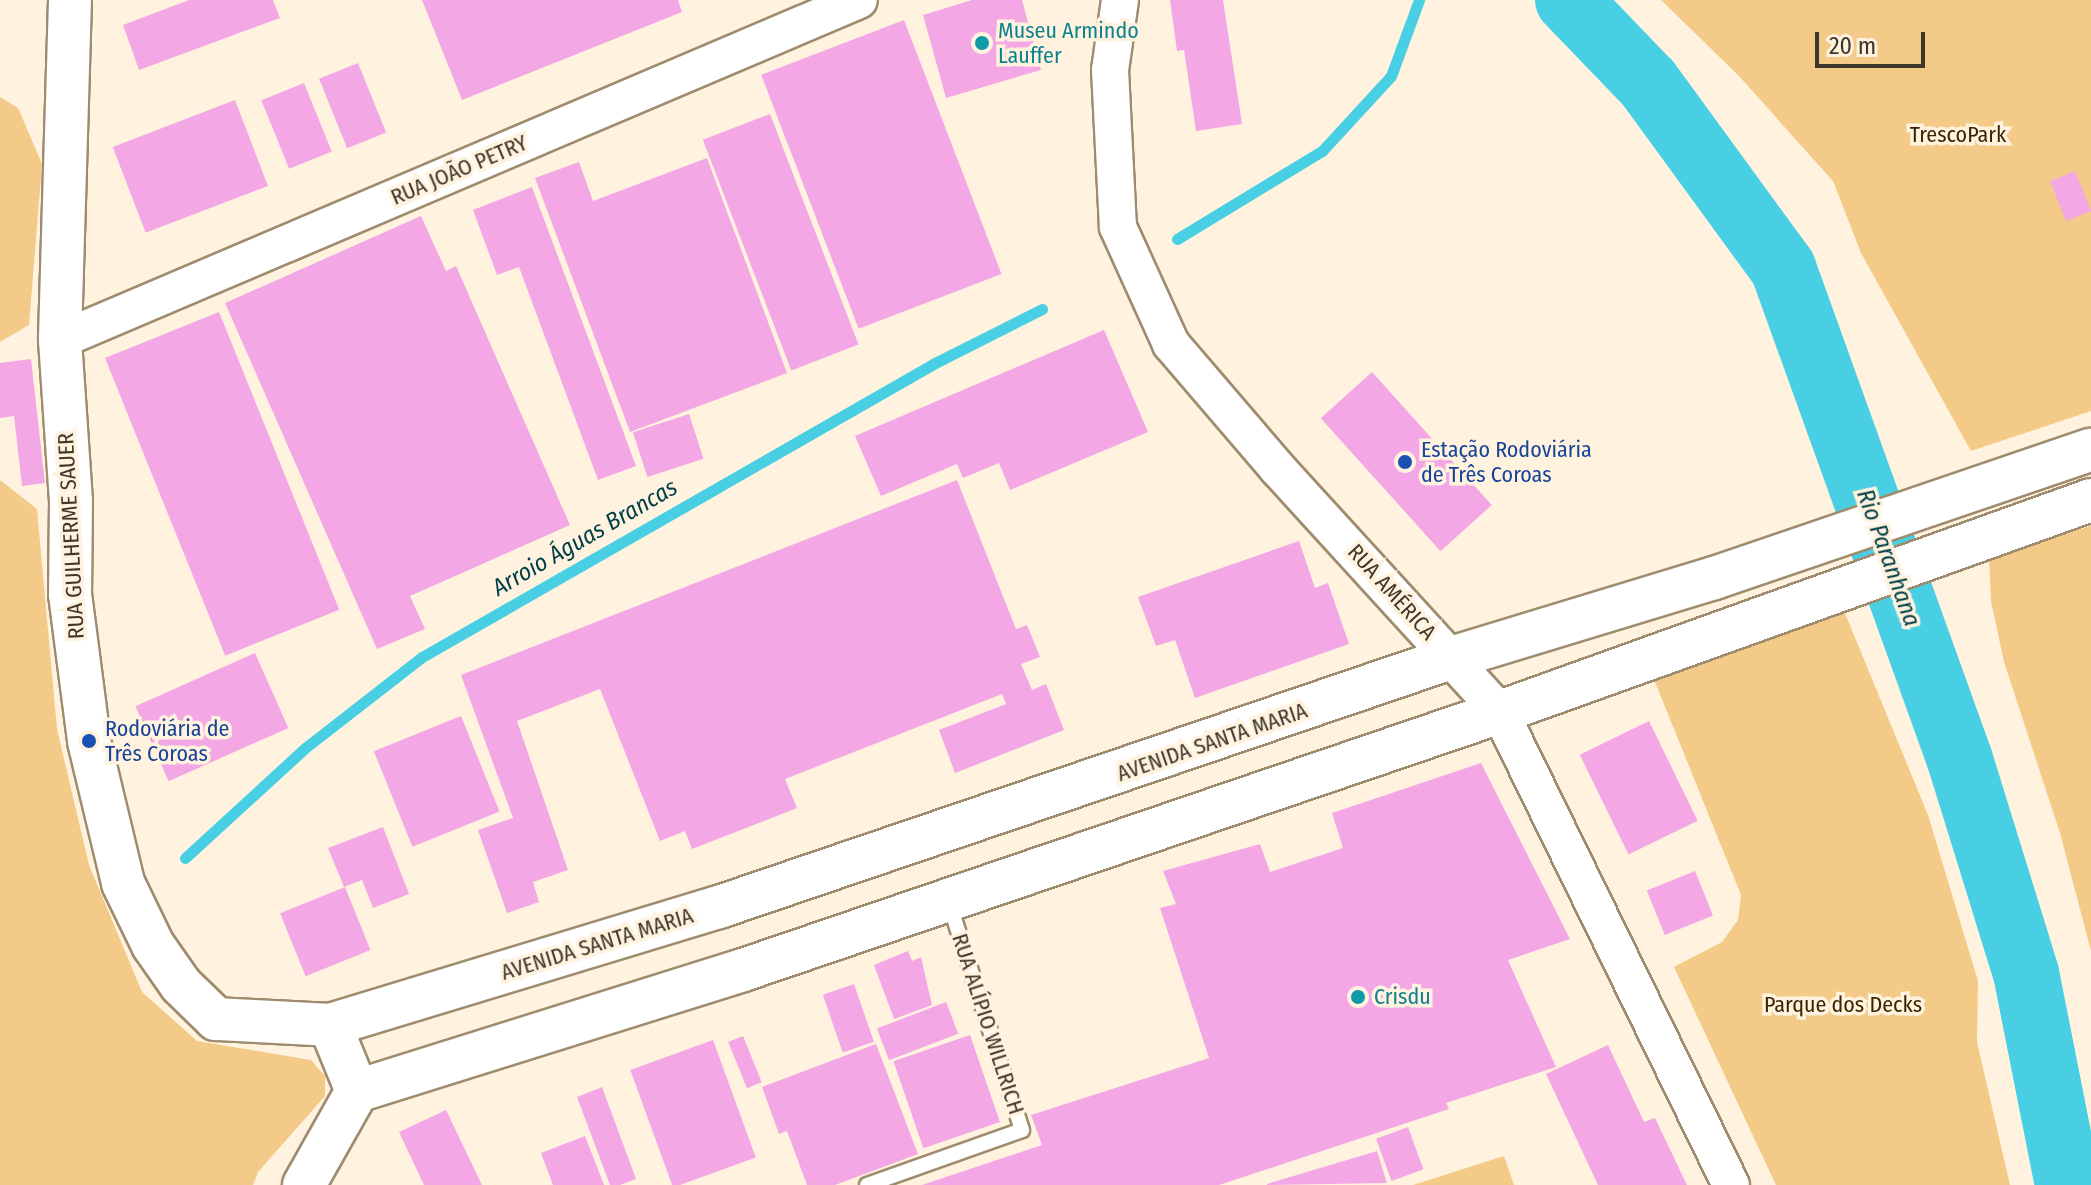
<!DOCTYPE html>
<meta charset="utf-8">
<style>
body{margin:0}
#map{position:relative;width:2091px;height:1185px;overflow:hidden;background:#fff2df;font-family:"Fira Sans Condensed",sans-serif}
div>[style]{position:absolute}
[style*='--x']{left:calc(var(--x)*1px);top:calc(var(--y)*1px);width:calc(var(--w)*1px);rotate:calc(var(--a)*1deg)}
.green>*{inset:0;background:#f3ca87}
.stream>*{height:11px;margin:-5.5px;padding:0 5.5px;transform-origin:5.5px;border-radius:5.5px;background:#48cfe3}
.river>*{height:66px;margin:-33px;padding:0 33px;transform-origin:33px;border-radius:33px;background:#48cfe3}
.building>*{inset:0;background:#f3a8e5;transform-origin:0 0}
.roads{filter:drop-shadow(2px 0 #9f8b6d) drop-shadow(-2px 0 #9f8b6d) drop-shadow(0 2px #9f8b6d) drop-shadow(0 -2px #9f8b6d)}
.service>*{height:14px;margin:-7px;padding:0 7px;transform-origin:7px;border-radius:7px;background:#fff}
.tertiary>*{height:36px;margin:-18px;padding:0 18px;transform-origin:18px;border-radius:18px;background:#fff}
.secondary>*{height:42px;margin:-21px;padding:0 21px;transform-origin:21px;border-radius:21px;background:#fff}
.dots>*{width:22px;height:22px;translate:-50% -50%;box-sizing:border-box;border:4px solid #fff2df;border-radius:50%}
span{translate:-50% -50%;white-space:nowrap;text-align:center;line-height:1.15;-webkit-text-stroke:7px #fff2df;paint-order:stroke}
.culture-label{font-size:22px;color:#0d838f}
.left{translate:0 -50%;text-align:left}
.park-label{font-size:22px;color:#392600}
.street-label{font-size:22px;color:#3f372a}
.transit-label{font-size:22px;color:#164399}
.water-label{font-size:24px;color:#003f47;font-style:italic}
.scale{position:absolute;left:1815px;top:32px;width:110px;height:36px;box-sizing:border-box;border:4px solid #3f372a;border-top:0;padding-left:10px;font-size:24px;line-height:28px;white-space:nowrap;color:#3f372a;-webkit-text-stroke:6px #fff2df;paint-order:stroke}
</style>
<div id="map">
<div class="green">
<i style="clip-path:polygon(1661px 0,2091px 0,2091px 411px,1971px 451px,1861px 253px,1833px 181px,1738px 75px)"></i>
<i style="clip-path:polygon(0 97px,18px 108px,42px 164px,29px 325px,0 342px)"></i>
<i style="clip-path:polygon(0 480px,37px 509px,57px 729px,89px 865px,142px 992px,197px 1041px,311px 1060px,325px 1076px,325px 1096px,258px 1172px,253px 1185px,0 1185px)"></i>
<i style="clip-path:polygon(2091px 526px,2091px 951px,2060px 833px,2004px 662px,1991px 601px,1989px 557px)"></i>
<i style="clip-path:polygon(1842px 606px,1928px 815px,1978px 981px,1977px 1042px,2010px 1185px,1776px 1185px,1674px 967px,1722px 942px,1738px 920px,1741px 895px,1651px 672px)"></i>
<i style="clip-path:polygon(1504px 1156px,1514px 1185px,1413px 1185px)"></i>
</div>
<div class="stream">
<i style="--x:1177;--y:239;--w:170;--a:-31.3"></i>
<i style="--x:1322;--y:151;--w:102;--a:-47.4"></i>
<i style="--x:1391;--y:76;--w:81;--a:-69.8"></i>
<i style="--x:185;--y:858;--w:163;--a:-42.5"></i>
<i style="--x:305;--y:748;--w:148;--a:-37.9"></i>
<i style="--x:422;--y:657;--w:591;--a:-29.82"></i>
<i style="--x:935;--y:363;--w:120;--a:-26.8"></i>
</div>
<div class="river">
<i style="--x:1568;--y:0;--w:115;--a:46.1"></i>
<i style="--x:1648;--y:83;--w:229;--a:53.9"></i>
<i style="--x:1783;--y:268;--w:523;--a:70.21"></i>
<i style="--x:1960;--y:760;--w:223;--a:72.8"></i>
<i style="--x:2026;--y:973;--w:216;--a:78.8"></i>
</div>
<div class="building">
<i style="clip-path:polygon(189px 0,273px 0,280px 18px,139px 70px,123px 25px)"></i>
<i style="clip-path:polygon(422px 0,678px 0,682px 12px,462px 100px)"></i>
<i style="clip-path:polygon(972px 0,1022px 0,1041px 70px,946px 98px,923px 15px)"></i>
<i style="clip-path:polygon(1170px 0,1223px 0,1242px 124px,1196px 131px,1184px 50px,1177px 51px)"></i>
<i style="left:904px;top:20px;width:272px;height:153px;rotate:69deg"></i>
<i style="left:358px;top:63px;width:75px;height:42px;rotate:68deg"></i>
<i style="left:304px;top:83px;width:74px;height:46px;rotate:68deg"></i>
<i style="left:235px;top:100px;width:92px;height:131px;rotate:69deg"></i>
<i style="left:770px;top:114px;width:247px;height:72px;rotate:69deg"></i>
<i style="clip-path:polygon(707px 158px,787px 373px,630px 432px,535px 178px,579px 162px,593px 201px)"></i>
<i style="left:2075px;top:171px;width:43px;height:27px;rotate:68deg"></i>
<i style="clip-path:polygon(532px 187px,636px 466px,598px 480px,519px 267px,497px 275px,473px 210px)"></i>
<i style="clip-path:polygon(421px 216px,446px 271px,456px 266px,570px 525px,410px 596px,425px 629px,377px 649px,225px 303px)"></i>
<i style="left:219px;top:312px;width:321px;height:123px;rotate:68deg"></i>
<i style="clip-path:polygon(1104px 330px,1148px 432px,1010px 490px,999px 463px,963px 478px,957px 464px,881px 496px,855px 436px)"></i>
<i style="clip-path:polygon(31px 359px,45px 483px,22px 486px,14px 416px,0 418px,0 363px)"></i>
<i style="left:1372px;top:372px;width:179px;height:69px;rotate:48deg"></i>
<i style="left:689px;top:414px;width:47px;height:59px;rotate:72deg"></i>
<i style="clip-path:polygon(957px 480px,1016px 629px,1027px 625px,1040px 657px,1021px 664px,1032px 690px,1046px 684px,1064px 730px,955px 773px,939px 730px,1006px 704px,1002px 694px,785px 779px,797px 808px,692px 849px,685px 831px,660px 841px,600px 689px,517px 721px,568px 870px,533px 882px,539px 902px,507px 913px,478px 830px,513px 818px,461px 675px)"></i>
<i style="clip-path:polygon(1299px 541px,1315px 588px,1328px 583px,1349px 644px,1195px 698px,1175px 640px,1156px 646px,1138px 597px)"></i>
<i style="left:255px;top:653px;width:82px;height:131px;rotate:66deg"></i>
<i style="left:461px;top:716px;width:103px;height:94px;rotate:68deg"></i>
<i style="left:1649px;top:721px;width:111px;height:77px;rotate:64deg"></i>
<i style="clip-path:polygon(1481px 763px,1570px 939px,1508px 960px,1556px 1067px,1446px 1103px,1449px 1109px,1219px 1185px,922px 1185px,1042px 1145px,1031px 1115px,1209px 1058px,1160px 908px,1176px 904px,1163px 871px,1260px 844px,1270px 872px,1343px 848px,1332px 813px)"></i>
<i style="clip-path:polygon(383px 827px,409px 894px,373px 908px,362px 880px,344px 887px,328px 848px)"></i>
<i style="left:1695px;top:871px;width:48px;height:52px;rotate:68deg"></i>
<i style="left:345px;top:887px;width:68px;height:70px;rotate:68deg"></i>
<i style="clip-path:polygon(908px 951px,912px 961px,921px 957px,932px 1005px,894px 1019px,874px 965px)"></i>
<i style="left:854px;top:984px;width:61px;height:33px;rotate:71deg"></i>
<i style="left:946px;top:1002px;width:34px;height:74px;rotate:69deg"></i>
<i style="left:970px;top:1035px;width:92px;height:81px;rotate:71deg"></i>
<i style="left:743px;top:1036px;width:50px;height:16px;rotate:68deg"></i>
<i style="left:713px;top:1040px;width:125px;height:88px;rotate:70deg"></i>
<i style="clip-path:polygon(876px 1044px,918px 1154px,835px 1185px,807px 1185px,787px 1131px,779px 1134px,762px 1087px)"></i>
<i style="clip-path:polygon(1608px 1045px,1644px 1122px,1655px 1118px,1687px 1185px,1598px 1185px,1546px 1074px)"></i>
<i style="clip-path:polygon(602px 1087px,636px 1179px,620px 1185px,610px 1185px,577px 1097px)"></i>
<i style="clip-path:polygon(446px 1110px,482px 1185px,424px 1185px,399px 1132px)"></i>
<i style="left:1408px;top:1127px;width:45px;height:34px;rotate:70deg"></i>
<i style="clip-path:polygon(585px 1136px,604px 1185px,553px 1185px,541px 1153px)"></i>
<i style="clip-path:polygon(1377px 1151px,1387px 1183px,1267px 1185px,1267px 1184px)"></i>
</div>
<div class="roads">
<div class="service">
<i style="--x:867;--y:1185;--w:164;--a:-19.5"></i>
<i style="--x:1022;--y:1130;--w:238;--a:-107.8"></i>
</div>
<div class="tertiary">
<i style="--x:1120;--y:0;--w:71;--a:98.1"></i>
<i style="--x:1110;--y:70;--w:157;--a:87.1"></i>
<i style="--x:1118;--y:227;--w:128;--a:65.6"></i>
<i style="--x:1171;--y:344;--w:165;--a:49.4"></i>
<i style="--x:1278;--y:469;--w:329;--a:47.6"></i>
<i style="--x:1500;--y:712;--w:526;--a:63.97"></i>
<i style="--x:60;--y:340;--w:868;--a:-23.05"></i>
</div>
<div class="secondary">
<i style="--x:70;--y:0;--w:340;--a:91.7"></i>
<i style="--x:60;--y:340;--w:161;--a:86.1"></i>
<i style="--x:71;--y:501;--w:93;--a:90.6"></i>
<i style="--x:70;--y:594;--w:148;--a:82.6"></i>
<i style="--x:89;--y:741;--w:146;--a:76.5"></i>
<i style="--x:123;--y:883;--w:69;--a:64.2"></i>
<i style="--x:153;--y:945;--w:49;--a:55"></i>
<i style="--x:181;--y:985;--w:49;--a:44.2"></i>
<i style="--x:216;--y:1019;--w:114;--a:3"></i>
<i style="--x:330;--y:1025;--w:407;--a:-16.9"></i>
<i style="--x:719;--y:907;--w:773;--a:-18.79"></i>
<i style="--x:1451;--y:658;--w:275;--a:-16.9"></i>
<i style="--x:1714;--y:578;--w:398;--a:-18.8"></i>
<i style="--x:330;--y:1025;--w:71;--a:67.8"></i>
<i style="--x:357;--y:1091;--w:405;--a:-17.4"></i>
<i style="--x:743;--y:970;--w:800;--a:-18.82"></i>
<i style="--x:1500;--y:712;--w:628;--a:-19.73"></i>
<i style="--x:304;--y:1185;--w:108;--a:-60.6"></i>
</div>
</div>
<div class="dots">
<i style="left:982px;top:43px;background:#0f9aa8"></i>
<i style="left:1405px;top:462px;background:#1a4fb4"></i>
<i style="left:89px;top:741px;background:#1a4fb4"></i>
<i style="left:1358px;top:997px;background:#0f9aa8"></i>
</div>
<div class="culture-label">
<span class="left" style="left:998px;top:43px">Museu Armindo<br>Lauffer</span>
<span class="left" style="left:1374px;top:997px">Crisdu</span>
</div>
<div class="park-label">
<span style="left:1958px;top:135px">TrescoPark</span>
<span style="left:1843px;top:1005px">Parque dos Decks</span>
</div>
<div class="street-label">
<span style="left:459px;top:170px;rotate:-23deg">RUA JOÃO PETRY</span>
<span style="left:71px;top:536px;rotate:-93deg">RUA GUILHERME SAUER</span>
<span style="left:1392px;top:592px;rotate:48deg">RUA AMÉRICA</span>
<span style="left:1212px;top:742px;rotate:-19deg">AVENIDA SANTA MARIA</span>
<span style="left:597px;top:944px;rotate:-17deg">AVENIDA SANTA MARIA</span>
<span style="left:988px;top:1024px;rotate:72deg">RUA ALÍPIO WILLRICH</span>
</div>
<div class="transit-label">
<span class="left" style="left:1421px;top:462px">Estação Rodoviária<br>de Três Coroas</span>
<span class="left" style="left:105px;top:741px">Rodoviária de<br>Três Coroas</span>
</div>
<div class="water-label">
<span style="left:585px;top:538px;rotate:-30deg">Arroio Águas Brancas</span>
<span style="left:1888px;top:558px;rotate:70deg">Rio Paranhana</span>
</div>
<div class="scale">20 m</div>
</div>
